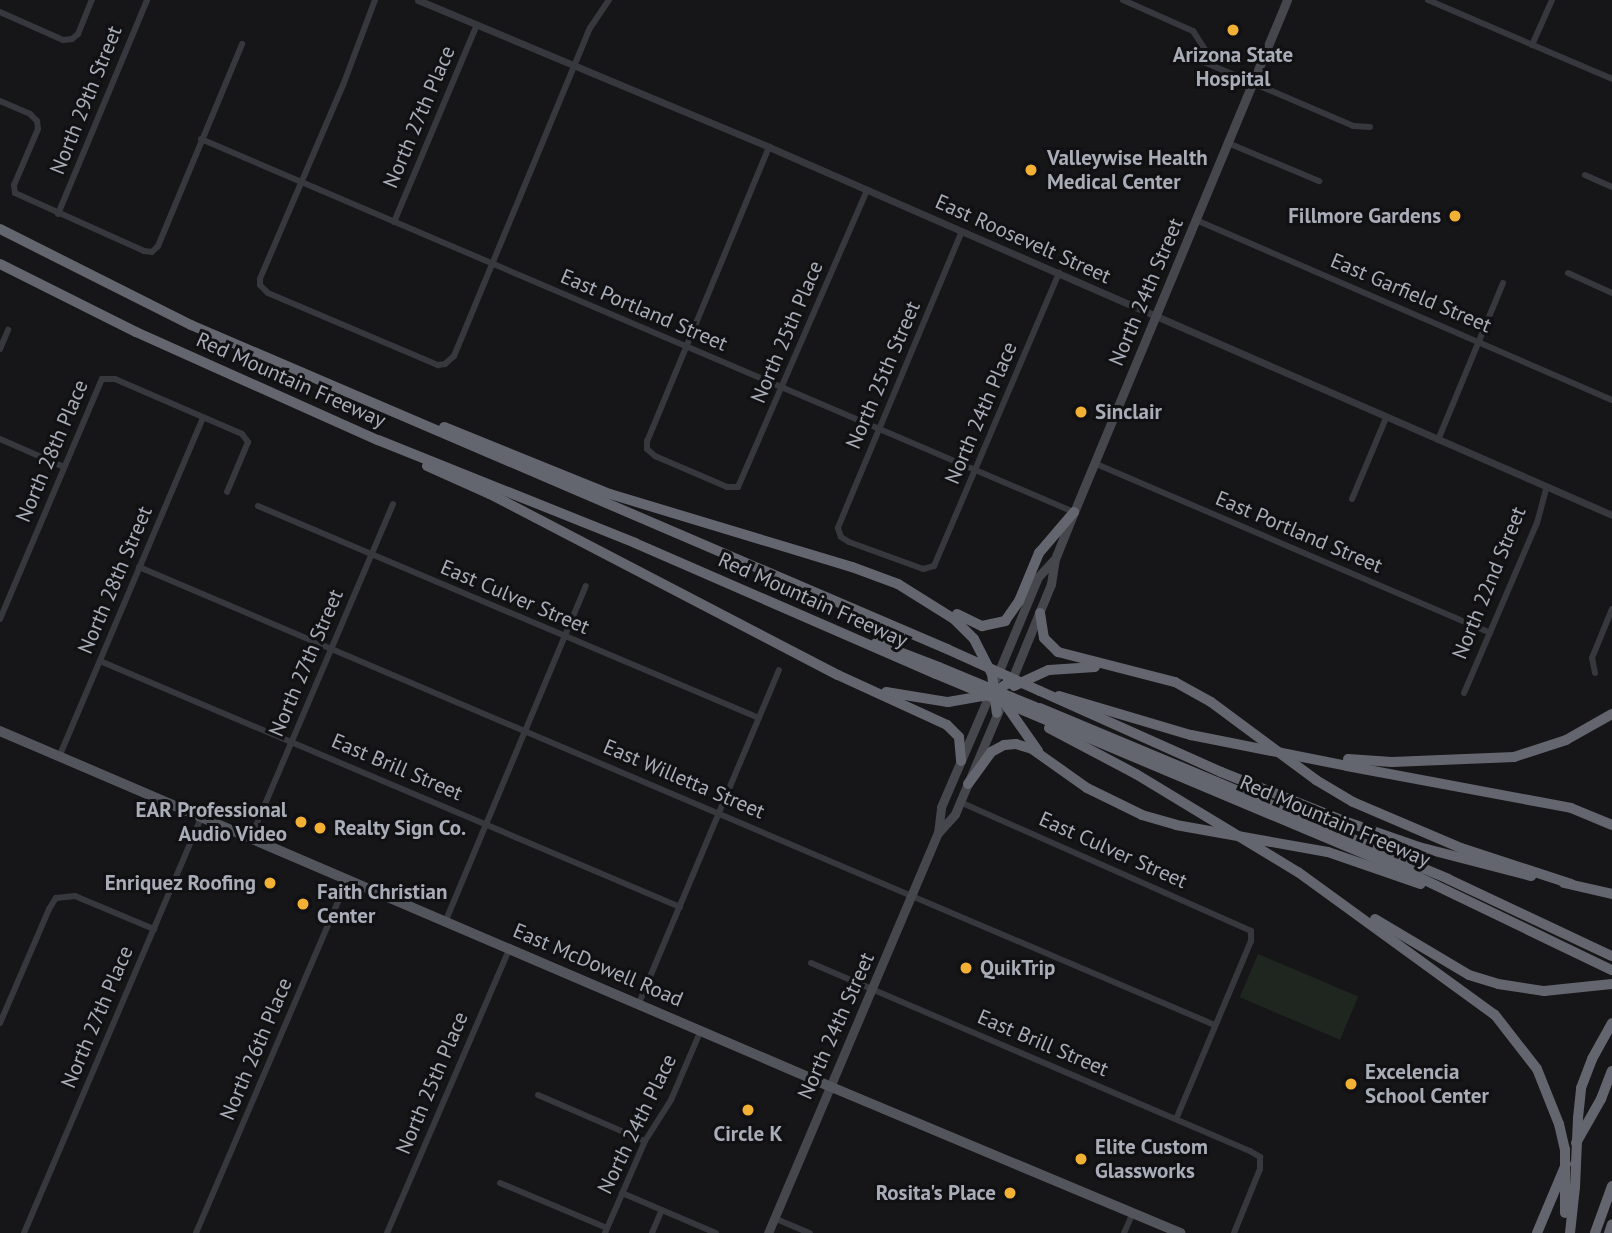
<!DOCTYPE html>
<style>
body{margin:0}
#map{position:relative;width:1612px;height:1233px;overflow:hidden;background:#161618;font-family:"PT Sans",sans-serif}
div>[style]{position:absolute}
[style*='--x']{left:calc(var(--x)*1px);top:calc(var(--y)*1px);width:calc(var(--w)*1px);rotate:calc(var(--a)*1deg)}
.green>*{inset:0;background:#1e261f;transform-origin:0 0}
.minor>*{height:6px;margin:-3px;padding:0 3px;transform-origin:3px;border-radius:3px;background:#37383d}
.tertiary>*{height:7px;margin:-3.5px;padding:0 3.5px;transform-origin:3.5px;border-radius:3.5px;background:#37383d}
.secondary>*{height:9px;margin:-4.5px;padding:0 4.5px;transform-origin:4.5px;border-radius:4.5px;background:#45474d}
.primary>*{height:10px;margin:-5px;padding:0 5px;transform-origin:5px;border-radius:5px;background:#53555c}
.motorway>*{height:10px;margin:-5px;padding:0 5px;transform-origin:5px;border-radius:5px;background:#63666e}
.motorway-bridge>*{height:10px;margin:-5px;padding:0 5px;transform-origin:5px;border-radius:5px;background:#63666e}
.dots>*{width:19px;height:19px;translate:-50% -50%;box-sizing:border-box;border:4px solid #111113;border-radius:50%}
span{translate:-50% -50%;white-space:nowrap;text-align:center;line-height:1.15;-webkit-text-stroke:6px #111113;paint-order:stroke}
.poi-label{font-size:21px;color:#a8adb8;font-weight:700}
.left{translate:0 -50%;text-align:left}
.right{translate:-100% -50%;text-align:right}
.street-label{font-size:21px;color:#a8adb8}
</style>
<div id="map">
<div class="green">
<i style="left:1258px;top:954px;width:109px;height:47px;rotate:23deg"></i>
</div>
<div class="minor">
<i style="--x:375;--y:0;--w:91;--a:110.6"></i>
<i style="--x:343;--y:85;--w:211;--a:113.2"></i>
<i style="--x:260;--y:279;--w:6;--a:90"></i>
<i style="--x:260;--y:285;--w:11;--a:45"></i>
<i style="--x:268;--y:293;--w:185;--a:23"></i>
<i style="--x:438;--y:365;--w:7;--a:-8"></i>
<i style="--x:445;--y:364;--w:12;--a:-42"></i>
<i style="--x:454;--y:356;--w:355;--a:-67.5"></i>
<i style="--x:590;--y:28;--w:34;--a:-56"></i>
<i style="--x:1123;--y:0;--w:77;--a:23.9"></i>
<i style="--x:1193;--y:31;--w:24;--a:57"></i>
<i style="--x:1206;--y:51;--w:11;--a:100"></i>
<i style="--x:1204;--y:62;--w:162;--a:23.2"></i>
<i style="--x:1353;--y:126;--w:17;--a:3"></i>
<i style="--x:1428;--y:0;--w:200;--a:23.2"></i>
<i style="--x:0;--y:12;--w:69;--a:24"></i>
<i style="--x:63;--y:40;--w:9;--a:-6"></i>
<i style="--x:72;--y:39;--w:8;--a:-40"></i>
<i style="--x:78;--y:34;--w:37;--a:-68"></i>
<i style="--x:1532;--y:45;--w:49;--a:-66"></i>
<i style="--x:0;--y:101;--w:33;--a:23"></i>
<i style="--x:30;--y:114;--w:10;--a:45"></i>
<i style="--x:37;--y:121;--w:8;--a:83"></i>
<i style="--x:38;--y:129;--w:61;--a:113.2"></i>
<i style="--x:14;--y:185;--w:8;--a:83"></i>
<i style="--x:15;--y:193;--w:141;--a:24.2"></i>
<i style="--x:144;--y:251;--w:8;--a:7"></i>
<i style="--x:152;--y:252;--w:8;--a:-45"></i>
<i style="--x:158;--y:246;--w:219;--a:-67.4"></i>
<i style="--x:201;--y:139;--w:949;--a:23.14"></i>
<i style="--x:1228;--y:143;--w:99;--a:22.7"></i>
<i style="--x:769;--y:147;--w:318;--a:112.5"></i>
<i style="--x:647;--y:441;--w:8;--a:90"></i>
<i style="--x:647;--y:449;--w:11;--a:41"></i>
<i style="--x:655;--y:456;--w:78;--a:23.3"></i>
<i style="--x:727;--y:487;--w:11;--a:0"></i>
<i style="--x:738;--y:487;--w:324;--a:-66.5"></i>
<i style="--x:1585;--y:175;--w:30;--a:24"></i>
<i style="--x:58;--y:214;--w:232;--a:-67.4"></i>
<i style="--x:1196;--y:220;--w:453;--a:23.4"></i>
<i style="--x:394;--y:222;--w:214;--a:-67.2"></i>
<i style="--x:962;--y:231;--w:322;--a:112.7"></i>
<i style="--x:838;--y:528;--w:9;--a:72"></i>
<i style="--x:841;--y:537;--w:9;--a:32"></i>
<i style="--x:849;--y:542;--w:79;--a:20"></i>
<i style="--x:923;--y:569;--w:11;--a:-15"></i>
<i style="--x:934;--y:566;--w:319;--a:-66.9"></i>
<i style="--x:1568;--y:273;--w:48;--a:24.4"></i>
<i style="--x:0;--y:349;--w:21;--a:-67"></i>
<i style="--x:0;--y:439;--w:70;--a:23.6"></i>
<i style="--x:1438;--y:440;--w:170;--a:-67.5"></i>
<i style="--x:1094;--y:463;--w:431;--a:23.2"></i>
<i style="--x:1352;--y:499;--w:88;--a:-67.2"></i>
<i style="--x:258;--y:506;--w:544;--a:22.94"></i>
<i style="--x:139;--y:567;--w:1169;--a:23.06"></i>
<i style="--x:0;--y:619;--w:261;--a:-67"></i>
<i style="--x:102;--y:379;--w:13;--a:0"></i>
<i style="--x:115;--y:379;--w:138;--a:23.4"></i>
<i style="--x:242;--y:434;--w:10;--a:53"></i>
<i style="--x:248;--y:442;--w:54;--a:112.8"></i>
<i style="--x:100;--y:661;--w:630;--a:22.98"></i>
<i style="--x:1595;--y:673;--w:15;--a:-101"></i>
<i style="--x:1592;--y:658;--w:53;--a:-67.8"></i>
<i style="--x:1464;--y:693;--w:185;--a:-66.8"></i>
<i style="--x:1537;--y:523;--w:38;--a:-75"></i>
<i style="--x:59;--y:757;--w:369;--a:-67"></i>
<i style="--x:960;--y:802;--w:318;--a:23.9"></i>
<i style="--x:1251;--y:931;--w:10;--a:90"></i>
<i style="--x:1251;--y:941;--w:193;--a:112.8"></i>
<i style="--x:251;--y:837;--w:362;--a:-66.9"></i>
<i style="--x:446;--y:920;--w:362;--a:-67.3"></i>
<i style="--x:811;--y:963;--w:478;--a:23.2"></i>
<i style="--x:1250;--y:1151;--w:12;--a:31"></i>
<i style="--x:1260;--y:1157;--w:12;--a:90"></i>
<i style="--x:1260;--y:1169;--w:69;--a:112.1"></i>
<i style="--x:639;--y:1003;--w:361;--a:-67.2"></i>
<i style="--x:0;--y:1023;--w:124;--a:-66.7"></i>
<i style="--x:49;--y:909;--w:13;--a:-58"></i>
<i style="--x:56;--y:898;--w:19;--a:-6"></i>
<i style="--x:75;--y:896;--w:86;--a:22.7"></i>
<i style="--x:538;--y:1095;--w:116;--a:23.3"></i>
<i style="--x:500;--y:1183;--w:116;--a:22.8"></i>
<i style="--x:622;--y:1193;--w:102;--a:23.1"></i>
<i style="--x:774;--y:1218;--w:39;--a:23"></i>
<i style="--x:24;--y:1233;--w:454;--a:-66.9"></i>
<i style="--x:196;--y:1233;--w:386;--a:-66.8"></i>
<i style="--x:387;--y:1233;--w:311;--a:-66.7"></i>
<i style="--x:605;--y:1233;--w:100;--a:-66.5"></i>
<i style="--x:645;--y:1141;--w:49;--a:-57.6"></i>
<i style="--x:671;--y:1100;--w:76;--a:-66.8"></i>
<i style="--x:652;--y:1233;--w:25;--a:-67"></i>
<i style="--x:1124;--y:1233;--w:22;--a:-66"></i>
</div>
<div class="tertiary">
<i style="--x:418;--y:0;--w:381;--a:22.7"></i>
<i style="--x:769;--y:147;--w:920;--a:23.58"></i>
</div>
<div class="secondary">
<i style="--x:996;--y:678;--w:109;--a:-67.4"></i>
<i style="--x:1038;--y:577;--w:23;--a:-47"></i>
<i style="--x:1010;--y:684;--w:108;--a:-67.7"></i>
<i style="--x:1051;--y:584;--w:25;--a:-81"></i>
<i style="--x:1055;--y:559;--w:51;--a:-68"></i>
<i style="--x:1074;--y:512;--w:555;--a:-67.41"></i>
<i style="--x:938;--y:833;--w:25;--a:-48"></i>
<i style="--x:955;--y:814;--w:113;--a:-67.1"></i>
<i style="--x:768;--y:1233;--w:435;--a:-67"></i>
<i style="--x:938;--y:833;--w:26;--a:-83"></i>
<i style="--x:941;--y:807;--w:126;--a:-66.7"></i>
</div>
<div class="primary">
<i style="--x:0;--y:731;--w:902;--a:23.18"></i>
<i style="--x:829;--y:1086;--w:381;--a:22.7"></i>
</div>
<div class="motorway">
<i style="--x:0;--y:229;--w:214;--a:26.7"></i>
<i style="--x:191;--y:325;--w:823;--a:23.2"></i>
<i style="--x:0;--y:264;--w:152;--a:26.6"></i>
<i style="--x:136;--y:332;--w:265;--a:24.1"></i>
<i style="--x:378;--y:440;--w:277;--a:21.8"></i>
<i style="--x:635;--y:543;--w:328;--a:23.5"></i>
<i style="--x:444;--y:427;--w:179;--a:22"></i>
<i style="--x:610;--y:494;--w:253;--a:16.8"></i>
<i style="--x:852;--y:567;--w:49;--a:20.3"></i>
<i style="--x:898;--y:584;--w:66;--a:32"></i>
<i style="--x:954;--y:619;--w:28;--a:45"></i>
<i style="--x:974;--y:639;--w:39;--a:63"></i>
<i style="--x:992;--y:674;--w:39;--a:83"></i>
<i style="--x:427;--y:466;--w:69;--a:24"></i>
<i style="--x:490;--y:494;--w:392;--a:27.5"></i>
<i style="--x:838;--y:675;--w:120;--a:24.6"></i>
<i style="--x:947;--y:725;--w:17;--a:45"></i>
<i style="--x:959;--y:737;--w:24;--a:85"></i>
<i style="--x:1040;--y:613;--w:25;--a:81"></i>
<i style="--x:1044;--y:638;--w:20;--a:45"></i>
<i style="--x:1058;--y:652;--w:121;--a:14.4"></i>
<i style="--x:1175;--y:682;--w:41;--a:29.1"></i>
<i style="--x:1211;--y:702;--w:131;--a:36.6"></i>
<i style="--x:1316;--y:780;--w:43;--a:30.7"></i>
<i style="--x:1353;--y:802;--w:117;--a:23.1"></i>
<i style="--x:1461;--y:848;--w:116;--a:18.1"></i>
<i style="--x:957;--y:614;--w:28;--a:26"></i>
<i style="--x:982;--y:626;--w:24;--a:-12"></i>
<i style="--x:1005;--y:621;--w:24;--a:-55"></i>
<i style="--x:1019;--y:601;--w:52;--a:-67.4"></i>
<i style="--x:1039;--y:553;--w:54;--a:-49.5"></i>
<i style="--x:876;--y:643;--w:67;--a:20.9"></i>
<i style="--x:1014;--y:686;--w:38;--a:-25"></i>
<i style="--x:1049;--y:670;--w:46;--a:-3.7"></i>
<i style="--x:1040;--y:691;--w:198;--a:24.1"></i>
<i style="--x:1221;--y:772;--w:132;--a:21.7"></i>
<i style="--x:1344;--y:821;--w:79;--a:19.1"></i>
<i style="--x:1419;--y:847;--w:116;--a:14.5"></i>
<i style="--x:886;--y:692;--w:63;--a:9.2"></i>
<i style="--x:948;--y:702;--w:42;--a:-9.7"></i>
<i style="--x:989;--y:695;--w:26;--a:-32"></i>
<i style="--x:1059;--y:696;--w:138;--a:16.5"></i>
<i style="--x:1003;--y:701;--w:61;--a:55"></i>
<i style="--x:1008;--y:704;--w:434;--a:22.8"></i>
<i style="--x:1408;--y:872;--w:226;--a:25.7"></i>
<i style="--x:1040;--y:708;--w:442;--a:22.7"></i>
<i style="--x:1448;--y:879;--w:181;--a:25.2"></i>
<i style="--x:1049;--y:728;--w:98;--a:27.9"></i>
<i style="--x:1348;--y:759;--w:44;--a:3.9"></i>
<i style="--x:1392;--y:762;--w:122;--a:-2.3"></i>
<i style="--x:1514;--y:757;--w:55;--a:-18.1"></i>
<i style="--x:1566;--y:740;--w:53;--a:-29.5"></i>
<i style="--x:1347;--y:766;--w:228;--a:10.6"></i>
<i style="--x:1571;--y:808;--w:44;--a:22.5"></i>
<i style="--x:968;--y:784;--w:39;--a:-54"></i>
<i style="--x:991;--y:752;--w:15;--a:-28"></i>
<i style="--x:1004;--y:745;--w:12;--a:-5"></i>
<i style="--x:1016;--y:744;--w:17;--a:17"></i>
<i style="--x:1032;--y:749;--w:67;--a:35.3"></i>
<i style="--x:1087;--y:788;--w:61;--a:26.1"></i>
<i style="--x:1142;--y:815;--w:35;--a:16"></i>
<i style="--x:1176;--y:825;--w:154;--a:10.1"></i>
<i style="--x:1328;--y:852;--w:98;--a:19"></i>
<i style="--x:1298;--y:872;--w:243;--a:36"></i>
<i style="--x:1495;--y:1015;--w:68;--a:52.1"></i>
<i style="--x:1537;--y:1069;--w:59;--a:68.2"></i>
<i style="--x:1564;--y:883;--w:49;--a:12.9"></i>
<i style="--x:1375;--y:919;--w:109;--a:30.8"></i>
<i style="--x:1469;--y:975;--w:30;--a:17"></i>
<i style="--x:1498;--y:984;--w:47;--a:8.7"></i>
<i style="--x:1544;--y:991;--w:68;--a:-5.9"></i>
<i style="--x:1578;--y:1118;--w:30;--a:-84"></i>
<i style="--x:1581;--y:1088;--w:31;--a:-69"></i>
<i style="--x:1592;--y:1059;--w:41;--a:-60.9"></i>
<i style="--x:1576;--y:1143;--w:51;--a:-60.4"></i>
<i style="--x:1601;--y:1099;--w:30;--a:-69"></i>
<i style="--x:1537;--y:1233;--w:75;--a:-67.2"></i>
<i style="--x:1570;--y:1233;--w:46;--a:-83.8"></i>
<i style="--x:1595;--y:1233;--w:50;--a:-70.1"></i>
<i style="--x:1609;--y:1233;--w:9;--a:-72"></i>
</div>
<div class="motorway-bridge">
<i style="--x:947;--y:649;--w:102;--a:24.3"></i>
<i style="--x:939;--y:667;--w:104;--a:22.6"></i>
<i style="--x:936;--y:674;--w:78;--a:22.6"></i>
<i style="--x:1191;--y:735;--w:159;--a:11.2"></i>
<i style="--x:1136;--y:774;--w:189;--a:31.2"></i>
<i style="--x:1559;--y:1124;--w:26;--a:77"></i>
<i style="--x:1565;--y:1149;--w:64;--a:90"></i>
<i style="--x:1575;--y:1187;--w:69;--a:-87.5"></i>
</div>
<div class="dots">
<i style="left:1233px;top:30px;background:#f2b134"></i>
<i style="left:1031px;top:170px;background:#f2b134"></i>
<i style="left:1455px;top:216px;background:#f2b134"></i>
<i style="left:1081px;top:412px;background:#f2b134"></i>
<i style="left:301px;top:822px;background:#f2b134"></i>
<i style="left:320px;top:828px;background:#f2b134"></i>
<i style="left:270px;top:883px;background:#f2b134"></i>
<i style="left:303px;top:904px;background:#f2b134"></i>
<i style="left:966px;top:968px;background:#f2b134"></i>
<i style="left:1351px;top:1084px;background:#f2b134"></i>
<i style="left:748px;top:1110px;background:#f2b134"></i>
<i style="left:1081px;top:1159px;background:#f2b134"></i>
<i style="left:1010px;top:1193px;background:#f2b134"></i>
</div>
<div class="poi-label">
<span style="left:1233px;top:67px">Arizona State<br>Hospital</span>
<span class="left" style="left:1047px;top:170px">Valleywise Health<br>Medical Center</span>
<span class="right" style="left:1441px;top:216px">Fillmore Gardens</span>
<span class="left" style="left:1095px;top:412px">Sinclair</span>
<span class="right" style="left:287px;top:822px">EAR Professional<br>Audio Video</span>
<span class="left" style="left:334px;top:828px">Realty Sign Co.</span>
<span class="right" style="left:256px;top:883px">Enriquez Roofing</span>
<span class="left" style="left:317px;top:904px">Faith Christian<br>Center</span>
<span class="left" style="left:980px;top:968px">QuikTrip</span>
<span class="left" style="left:1365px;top:1084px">Excelencia<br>School Center</span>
<span style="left:748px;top:1134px">Circle K</span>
<span class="left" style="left:1095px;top:1159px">Elite Custom<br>Glassworks</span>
<span class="right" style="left:996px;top:1193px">Rosita's Place</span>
</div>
<div class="street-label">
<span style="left:86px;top:100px;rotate:-68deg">North 29th Street</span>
<span style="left:419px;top:117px;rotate:-67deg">North 27th Place</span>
<span style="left:1023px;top:239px;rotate:24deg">East Roosevelt Street</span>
<span style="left:1146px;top:292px;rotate:-67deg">North 24th Street</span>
<span style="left:1411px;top:293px;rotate:23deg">East Garfield Street</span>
<span style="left:644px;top:310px;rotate:23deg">East Portland Street</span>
<span style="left:787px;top:332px;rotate:-67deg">North 25th Place</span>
<span style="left:883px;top:375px;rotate:-67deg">North 25th Street</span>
<span style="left:291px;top:380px;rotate:24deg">Red Mountain Freeway</span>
<span style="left:981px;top:413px;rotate:-67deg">North 24th Place</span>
<span style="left:52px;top:451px;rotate:-67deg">North 28th Place</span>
<span style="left:1299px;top:532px;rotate:23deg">East Portland Street</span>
<span style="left:115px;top:580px;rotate:-67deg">North 28th Street</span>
<span style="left:1489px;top:583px;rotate:-68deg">North 22nd Street</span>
<span style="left:515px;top:597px;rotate:23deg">East Culver Street</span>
<span style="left:813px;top:600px;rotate:24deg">Red Mountain Freeway</span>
<span style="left:306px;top:663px;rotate:-67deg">North 27th Street</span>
<span style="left:397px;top:767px;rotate:23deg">East Brill Street</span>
<span style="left:684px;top:779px;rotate:23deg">East Willetta Street</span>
<span style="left:1335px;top:821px;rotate:23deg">Red Mountain Freeway</span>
<span style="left:1113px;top:850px;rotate:24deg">East Culver Street</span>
<span style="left:598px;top:965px;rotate:23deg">East McDowell Road</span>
<span style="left:97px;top:1017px;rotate:-67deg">North 27th Place</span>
<span style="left:836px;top:1026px;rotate:-66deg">North 24th Street</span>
<span style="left:1043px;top:1043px;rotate:23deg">East Brill Street</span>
<span style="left:256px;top:1049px;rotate:-67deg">North 26th Place</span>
<span style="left:432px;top:1083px;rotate:-67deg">North 25th Place</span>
<span style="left:637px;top:1124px;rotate:-64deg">North 24th Place</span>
</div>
</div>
